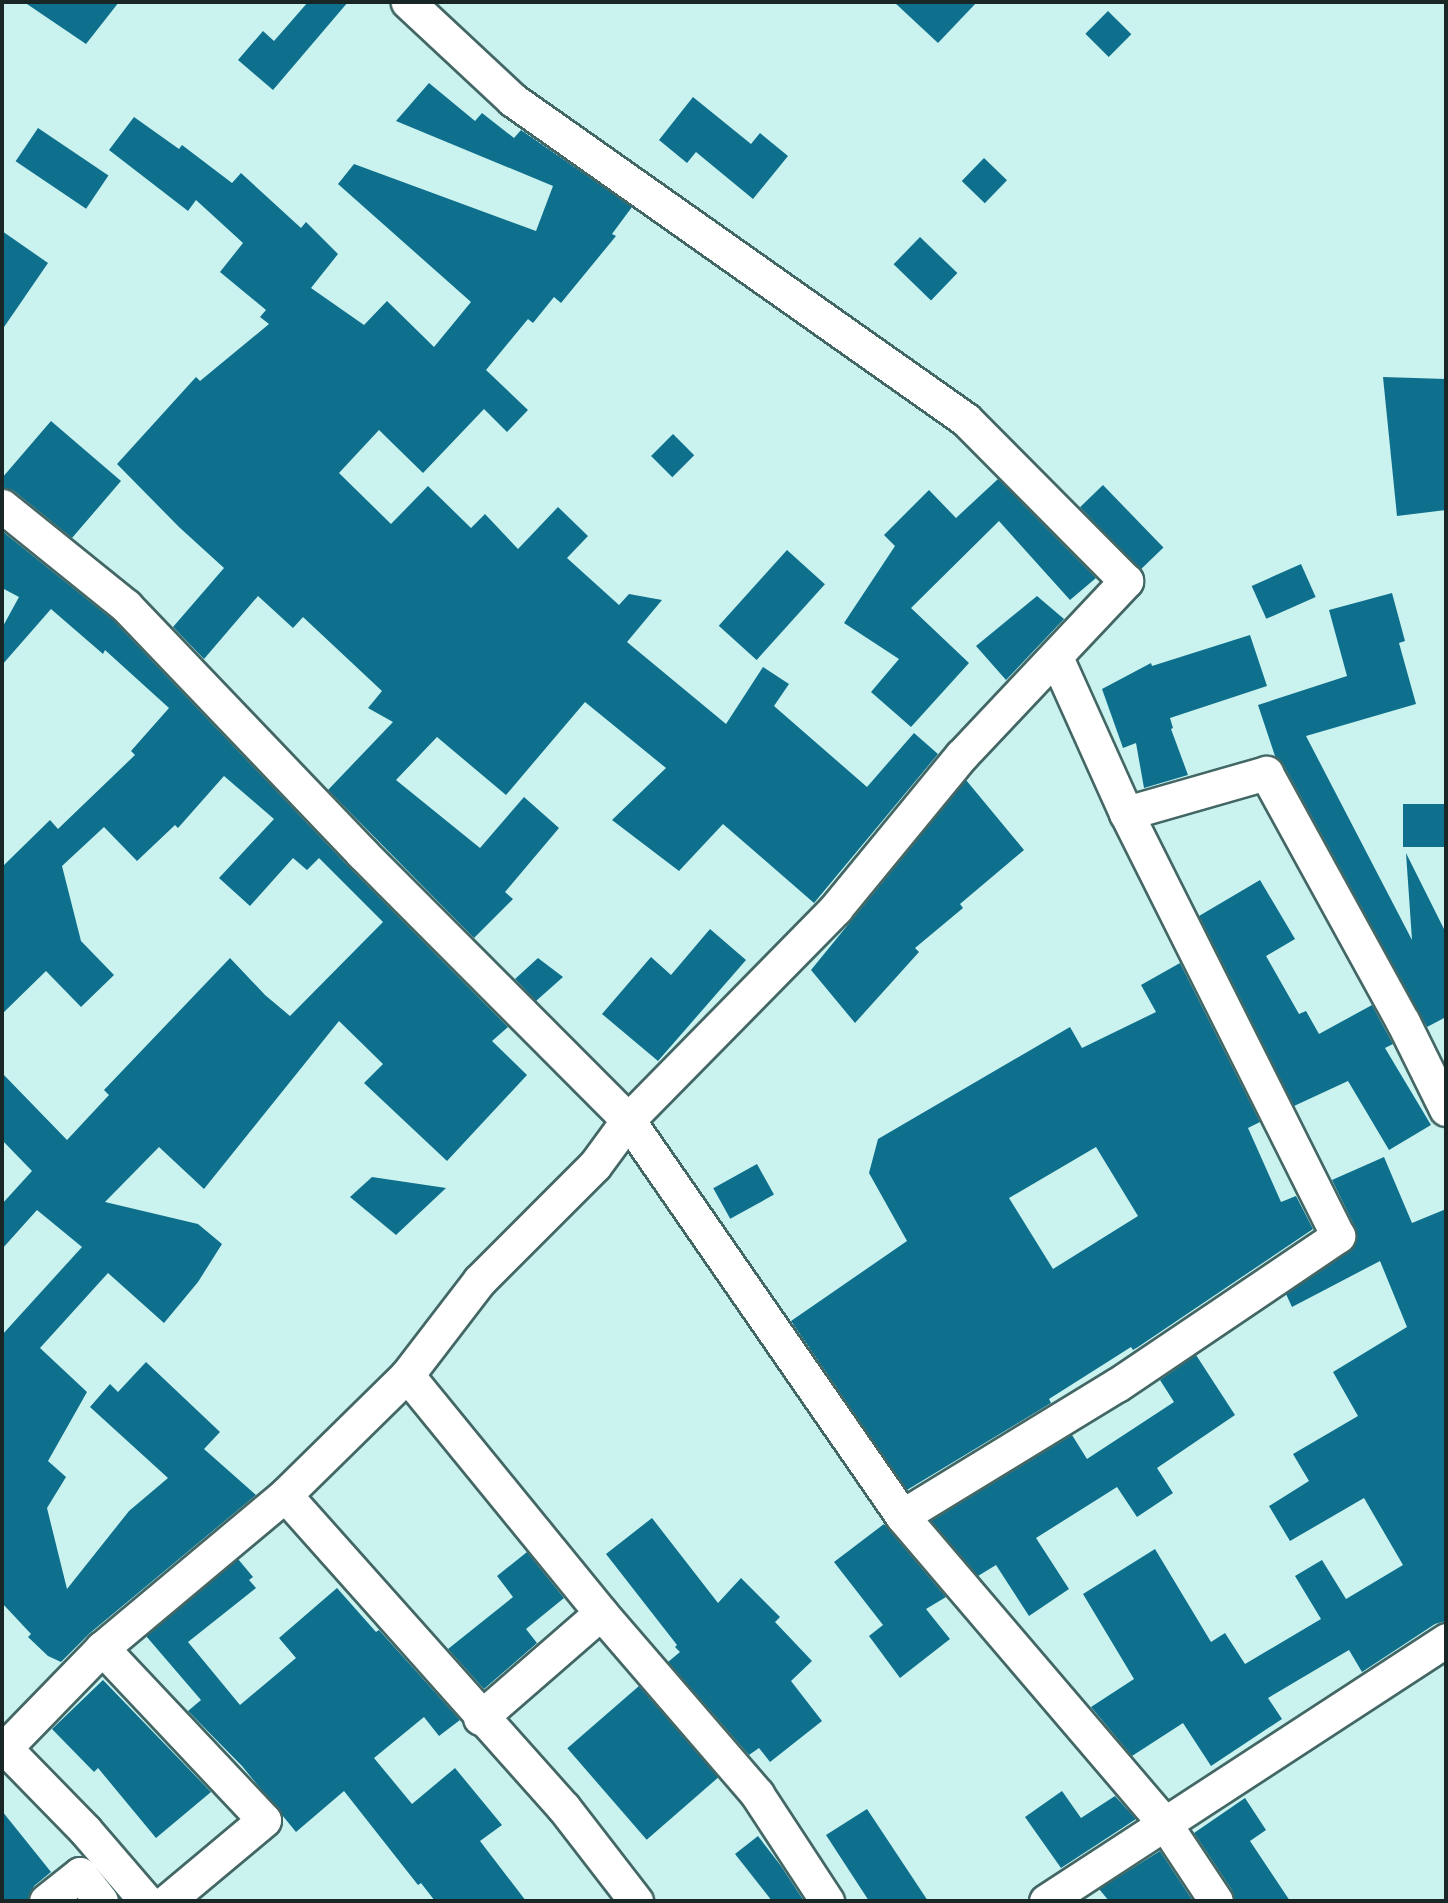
<!DOCTYPE html>
<style>
body{margin:0}
#map{position:relative;width:1448px;height:1903px;overflow:hidden;background:#caf2ef;font-family:Rubik,sans-serif}
div>[style]{position:absolute}
[style*='--x']{left:calc(var(--x)*1px);top:calc(var(--y)*1px);width:calc(var(--w)*1px);rotate:calc(var(--a)*1deg)}
.building>*{inset:0;background:#0f708e;transform-origin:0 0}
.roads{filter:drop-shadow(2px 0 #436765) drop-shadow(-2px 0 #436765) drop-shadow(0 2px #436765) drop-shadow(0 -2px #436765)}
.minor>*{height:33px;margin:-16.5px;padding:0 16.5px;transform-origin:16.5px;border-radius:16.5px;background:#fff}
span{translate:-50% -50%;white-space:nowrap;text-align:center;line-height:1.15;-webkit-text-stroke:7px #caf2ef;paint-order:stroke}
.frame{position:absolute;inset:0;border:4px solid #182726;pointer-events:none}
</style>
<div id="map">
<div class="building">
<i style="clip-path:polygon(24px 2px,119px 2px,86px 44px)"></i>
<i style="clip-path:polygon(308px 2px,348px 2px,273px 90px,238px 60px,263px 31px,274px 41px)"></i>
<i style="clip-path:polygon(894px 2px,977px 2px,938px 43px)"></i>
<i style="left:1108px;top:11px;width:33px;height:32px;rotate:45deg"></i>
<i style="clip-path:polygon(429px 83px,475px 121px,482px 113px,514px 138px,521px 130px,632px 207px,612px 234px,616px 236px,561px 303px,554px 297px,533px 323px,528px 319px,486px 370px,528px 410px,507px 432px,484px 409px,423px 473px,379px 430px,339px 473px,391px 524px,428px 486px,471px 528px,485px 514px,518px 549px,558px 507px,588px 536px,567px 558px,619px 605px,629px 594px,662px 600px,627px 642px,726px 724px,763px 667px,789px 684px,774px 706px,867px 787px,914px 733px,938px 754px,814px 903px,723px 824px,679px 871px,612px 820px,666px 768px,585px 702px,506px 795px,437px 737px,396px 780px,480px 848px,524px 797px,559px 828px,505px 892px,513px 899px,474px 938px,328px 790px,393px 722px,368px 708px,382px 691px,303px 617px,293px 628px,258px 596px,204px 659px,173px 627px,224px 568px,179px 527px,117px 464px,196px 377px,200px 381px,269px 324px,260px 317px,266px 310px,220px 272px,243px 243px,196px 200px,188px 211px,109px 150px,134px 117px,179px 149px,182px 145px,232px 183px,241px 173px,301px 228px,306px 222px,338px 254px,311px 288px,364px 325px,387px 301px,434px 347px,471px 302px,338px 184px,354px 164px,536px 231px,553px 186px,396px 121px)"></i>
<i style="clip-path:polygon(693px 97px,751px 144px,760px 133px,788px 156px,753px 199px,696px 152px,687px 163px,659px 140px)"></i>
<i style="left:38px;top:128px;width:85px;height:40px;rotate:34deg"></i>
<i style="left:984px;top:158px;width:32px;height:32px;rotate:44deg"></i>
<i style="clip-path:polygon(2px 231px,48px 263px,2px 330px)"></i>
<i style="left:920px;top:237px;width:52px;height:38px;rotate:44deg"></i>
<i style="clip-path:polygon(1383px 377px,1446px 379px,1446px 510px,1397px 516px)"></i>
<i style="clip-path:polygon(51px 421px,121px 481px,72px 538px,14px 491px,2px 487px,2px 478px)"></i>
<i style="left:673px;top:434px;width:30px;height:31px;rotate:45deg"></i>
<i style="clip-path:polygon(998px 479px,1096px 578px,1070px 600px,999px 521px,911px 608px,969px 663px,911px 727px,871px 692px,899px 659px,844px 623px,895px 546px,884px 535px,929px 490px,956px 518px)"></i>
<i style="left:1103px;top:485px;width:87px;height:32px;rotate:46deg"></i>
<i style="clip-path:polygon(2px 531px,113px 620px,348px 866px,508px 1027px,492px 1041px,527px 1075px,447px 1161px,364px 1083px,383px 1064px,339px 1021px,204px 1189px,159px 1147px,105px 1202px,198px 1224px,222px 1244px,198px 1282px,164px 1323px,108px 1273px,40px 1348px,87px 1392px,48px 1461px,66px 1477px,47px 1508px,67px 1589px,129px 1511px,168px 1478px,90px 1407px,110px 1384px,118px 1392px,146px 1362px,220px 1432px,204px 1449px,256px 1495px,90px 1633px,61px 1662px,48px 1656px,28px 1637px,31px 1634px,2px 1603px,2px 1335px,82px 1247px,37px 1210px,2px 1249px,2px 1204px,32px 1171px,2px 1140px,2px 1073px,67px 1140px,109px 1095px,104px 1090px,230px 958px,265px 995px,290px 1016px,383px 922px,319px 858px,307px 870px,293px 858px,250px 906px,219px 878px,274px 819px,224px 776px,178px 828px,175px 825px,137px 861px,104px 827px,62px 866px,81px 941px,114px 975px,81px 1007px,46px 971px,2px 1014px,2px 867px,50px 820px,58px 829px,135px 755px,131px 751px,169px 708px,105px 650px,103px 654px,51px 609px,2px 665px,2px 628px,19px 597px,2px 588px)"></i>
<i style="left:787px;top:550px;width:51px;height:102px;rotate:42deg"></i>
<i style="left:1301px;top:564px;width:36px;height:54px;rotate:66deg"></i>
<i style="clip-path:polygon(1392px 593px,1405px 641px,1399px 643px,1416px 704px,1306px 736px,1412px 940px,1406px 853px,1446px 933px,1446px 1017px,1427px 1027px,1283px 764px,1275px 756px,1258px 705px,1347px 676px,1329px 610px)"></i>
<i style="clip-path:polygon(1037px 596px,1064px 619px,1006px 680px,976px 646px)"></i>
<i style="clip-path:polygon(1250px 635px,1267px 686px,1170px 718px,1173px 728px,1171px 729px,1188px 775px,1144px 788px,1136px 743px,1123px 748px,1102px 689px,1151px 663px,1152px 666px)"></i>
<i style="clip-path:polygon(966px 780px,1024px 850px,960px 904px,963px 908px,915px 948px,919px 952px,855px 1023px,811px 970px)"></i>
<i style="left:1446px;top:804px;width:43px;height:43px;rotate:90deg"></i>
<i style="clip-path:polygon(1260px 880px,1295px 939px,1266px 956px,1299px 1014px,1306px 1011px,1319px 1034px,1372px 1005px,1393px 1044px,1385px 1048px,1431px 1125px,1389px 1150px,1348px 1081px,1294px 1106px,1199px 916px)"></i>
<i style="clip-path:polygon(710px 929px,746px 960px,658px 1061px,602px 1014px,651px 957px,671px 975px)"></i>
<i style="clip-path:polygon(538px 958px,563px 977px,536px 1001px,515px 979px)"></i>
<i style="clip-path:polygon(evenodd,1180px 963px,1260px 1122px,1248px 1128px,1281px 1202px,1296px 1196px,1313px 1229px,1138px 1347px,1133px 1350px,1131px 1347px,1049px 1399px,1051px 1403px,907px 1490px,791px 1321px,907px 1241px,869px 1173px,878px 1139px,1070px 1027px,1082px 1048px,1156px 1012px,1141px 985px,1180px 963px,1096px 1147px,1138px 1216px,1053px 1269px,1009px 1198px,1096px 1147px)"></i>
<i style="clip-path:polygon(1384px 1157px,1412px 1223px,1446px 1209px,1446px 1621px,1435px 1624px,1362px 1672px,1349px 1650px,1268px 1698px,1282px 1719px,1211px 1766px,1183px 1723px,1132px 1756px,1091px 1707px,1134px 1679px,1083px 1594px,1155px 1549px,1211px 1642px,1225px 1633px,1245px 1664px,1321px 1619px,1295px 1576px,1322px 1560px,1346px 1599px,1403px 1565px,1364px 1498px,1290px 1541px,1269px 1506px,1309px 1481px,1293px 1454px,1358px 1416px,1333px 1372px,1407px 1327px,1380px 1261px,1292px 1307px,1286px 1294px,1355px 1245px,1355px 1227px,1332px 1180px)"></i>
<i style="left:757px;top:1164px;width:35px;height:50px;rotate:61deg"></i>
<i style="clip-path:polygon(372px 1177px,446px 1188px,396px 1235px,350px 1197px)"></i>
<i style="clip-path:polygon(1196px 1355px,1235px 1415px,1157px 1468px,1173px 1493px,1137px 1517px,1117px 1487px,1036px 1538px,1069px 1589px,1029px 1616px,996px 1565px,978px 1576px,931px 1521px,1072px 1435px,1087px 1459px,1174px 1402px,1160px 1380px)"></i>
<i style="clip-path:polygon(652px 1518px,718px 1603px,741px 1578px,780px 1617px,775px 1622px,812px 1661px,791px 1681px,822px 1721px,770px 1762px,759px 1748px,749px 1755px,668px 1662px,680px 1652px,675px 1647px,677px 1645px,606px 1554px)"></i>
<i style="clip-path:polygon(884px 1524px,946px 1597px,926px 1609px,950px 1639px,900px 1678px,869px 1636px,883px 1625px,834px 1562px)"></i>
<i style="clip-path:polygon(527px 1552px,564px 1598px,526px 1629px,537px 1643px,484px 1689px,448px 1649px,513px 1597px,497px 1576px)"></i>
<i style="clip-path:polygon(238px 1559px,253px 1577px,249px 1580px,256px 1588px,188px 1642px,240px 1705px,296px 1658px,279px 1638px,337px 1588px,376px 1632px,379px 1630px,460px 1720px,439px 1736px,424px 1717px,374px 1758px,412px 1804px,455px 1768px,502px 1825px,480px 1841px,526px 1901px,435px 1901px,421px 1883px,418px 1885px,344px 1791px,296px 1832px,242px 1766px,188px 1711px,201px 1700px,146px 1636px)"></i>
<i style="clip-path:polygon(103px 1680px,211px 1792px,156px 1838px,98px 1768px,94px 1772px,52px 1729px)"></i>
<i style="left:639px;top:1686px;width:121px;height:95px;rotate:49deg"></i>
<i style="clip-path:polygon(1062px 1791px,1081px 1818px,1115px 1796px,1136px 1819px,1061px 1868px,1025px 1817px)"></i>
<i style="clip-path:polygon(1245px 1798px,1266px 1830px,1250px 1841px,1290px 1901px,1235px 1901px,1232px 1890px,1194px 1833px)"></i>
<i style="clip-path:polygon(867px 1809px,928px 1901px,869px 1901px,826px 1835px)"></i>
<i style="clip-path:polygon(2px 1811px,51px 1872px,34px 1886px,27px 1901px,2px 1901px)"></i>
<i style="clip-path:polygon(758px 1836px,781px 1866px,804px 1901px,772px 1901px,735px 1854px)"></i>
<i style="clip-path:polygon(1160px 1851px,1193px 1901px,1109px 1901px,1099px 1889px)"></i>
</div>
<div class="roads">
<div class="minor">
<i style="--x:2;--y:506;--w:159;--a:38.9"></i>
<i style="--x:126;--y:606;--w:342;--a:46.3"></i>
<i style="--x:362;--y:853;--w:377;--a:45.1"></i>
<i style="--x:628;--y:1120;--w:482;--a:55.3"></i>
<i style="--x:902;--y:1516;--w:405;--a:49.5"></i>
<i style="--x:1165;--y:1824;--w:92;--a:56.5"></i>
<i style="--x:1126;--y:813;--w:146;--a:-15.9"></i>
<i style="--x:1266;--y:773;--w:284;--a:61.2"></i>
<i style="--x:1403;--y:1022;--w:97;--a:63.7"></i>
<i style="--x:407;--y:1375;--w:307;--a:50.8"></i>
<i style="--x:601;--y:1613;--w:239;--a:49.2"></i>
<i style="--x:757;--y:1794;--w:128;--a:56.8"></i>
<i style="--x:285;--y:1495;--w:419;--a:48.3"></i>
<i style="--x:564;--y:1808;--w:118;--a:52.3"></i>
<i style="--x:902;--y:1516;--w:252;--a:-31.4"></i>
<i style="--x:1117;--y:1385;--w:267;--a:-34"></i>
<i style="--x:1338;--y:1236;--w:473;--a:-116.6"></i>
<i style="--x:1126;--y:813;--w:171;--a:-114.2"></i>
<i style="--x:102;--y:1648;--w:236;--a:46.7"></i>
<i style="--x:264;--y:1820;--w:126;--a:140.1"></i>
<i style="--x:480;--y:1718;--w:160;--a:-41"></i>
<i style="--x:5;--y:1748;--w:115;--a:45.7"></i>
<i style="--x:85;--y:1830;--w:94;--a:49.3"></i>
<i style="--x:2;--y:1751;--w:144;--a:-45.8"></i>
<i style="--x:102;--y:1648;--w:239;--a:-39.9"></i>
<i style="--x:285;--y:1495;--w:171;--a:-44.5"></i>
<i style="--x:407;--y:1375;--w:118;--a:-52.5"></i>
<i style="--x:479;--y:1281;--w:164;--a:-45"></i>
<i style="--x:595;--y:1165;--w:56;--a:-53.7"></i>
<i style="--x:628;--y:1120;--w:297;--a:-45.5"></i>
<i style="--x:836;--y:908;--w:197;--a:-50.6"></i>
<i style="--x:961;--y:756;--w:241;--a:-46.7"></i>
<i style="--x:1126;--y:581;--w:228;--a:-134.8"></i>
<i style="--x:965;--y:419;--w:553;--a:-144.79"></i>
<i style="--x:513;--y:100;--w:144;--a:-137"></i>
<i style="--x:46;--y:1901;--w:43;--a:-38.5"></i>
<i style="--x:80;--y:1874;--w:34;--a:52"></i>
<i style="--x:1046;--y:1901;--w:478;--a:-33.1"></i>
</div>
</div>
<div class="frame"></div>
</div>
